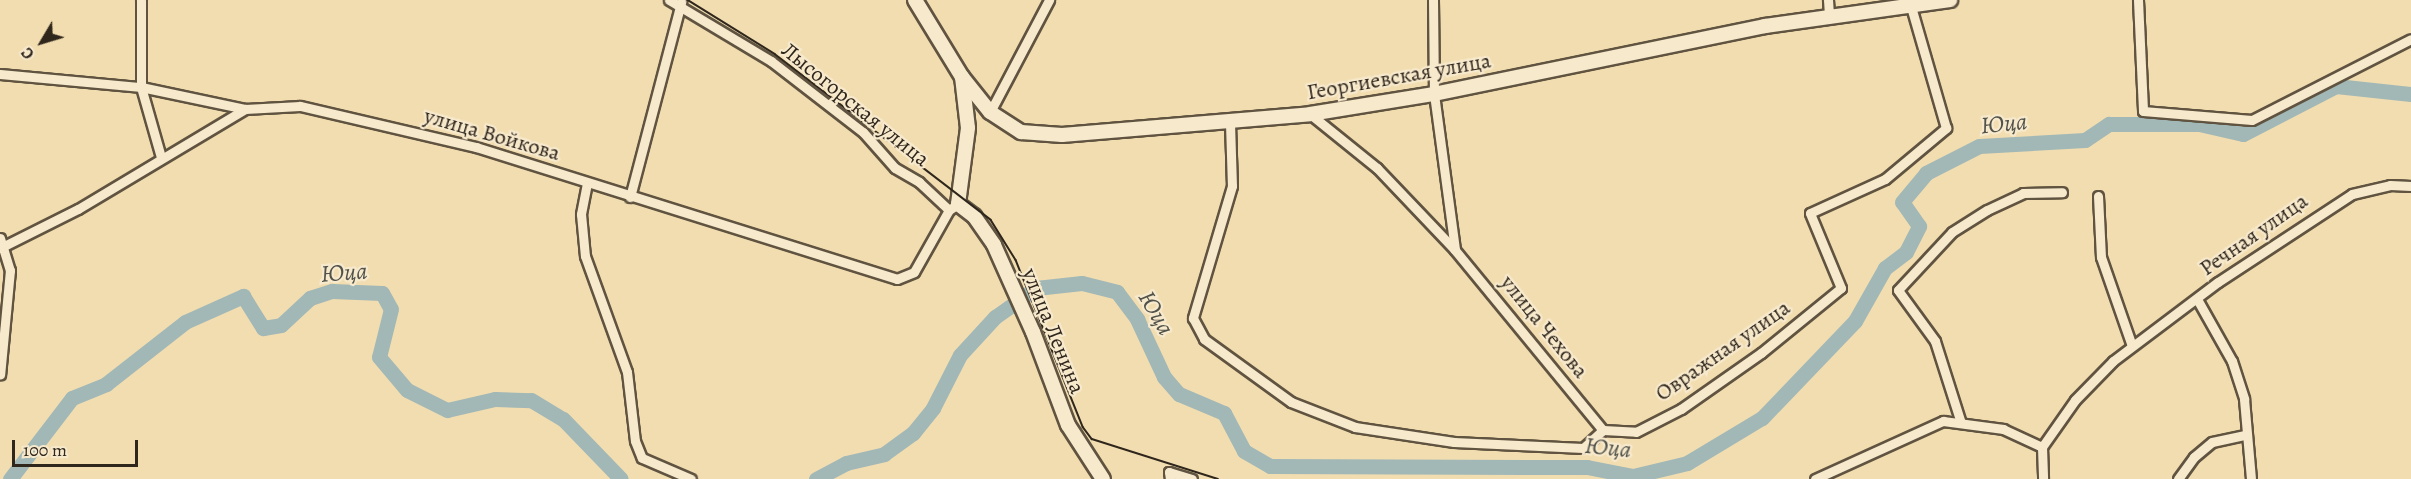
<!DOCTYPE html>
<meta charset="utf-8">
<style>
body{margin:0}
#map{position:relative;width:2411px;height:479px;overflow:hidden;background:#f2ddb0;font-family:Alegreya,serif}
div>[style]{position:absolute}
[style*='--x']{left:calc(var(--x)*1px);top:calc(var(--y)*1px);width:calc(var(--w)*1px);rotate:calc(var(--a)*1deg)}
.river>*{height:15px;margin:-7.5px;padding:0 7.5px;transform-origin:7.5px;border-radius:7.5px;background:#a1b8b7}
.roads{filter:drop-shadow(2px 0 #605441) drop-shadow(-2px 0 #605441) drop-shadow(0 2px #605441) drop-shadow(0 -2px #605441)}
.minor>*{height:9px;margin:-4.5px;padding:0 4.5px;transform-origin:4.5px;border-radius:4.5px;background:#f7e9cc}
.secondary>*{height:14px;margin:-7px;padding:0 7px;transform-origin:7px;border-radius:7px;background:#f7e9cc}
.tram>*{height:1.5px;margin:-0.75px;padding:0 0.75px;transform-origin:0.75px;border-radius:0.75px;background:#2f261c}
span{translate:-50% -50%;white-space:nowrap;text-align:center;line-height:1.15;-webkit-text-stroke:4.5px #f7e9cc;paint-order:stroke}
.street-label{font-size:22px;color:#2f261c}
.water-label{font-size:24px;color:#51524a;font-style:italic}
.north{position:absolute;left:12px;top:12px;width:60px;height:60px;-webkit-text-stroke:4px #f7e9cc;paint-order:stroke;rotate:232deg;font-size:16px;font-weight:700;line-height:24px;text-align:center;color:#2f261c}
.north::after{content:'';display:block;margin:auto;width:21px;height:27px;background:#2f261c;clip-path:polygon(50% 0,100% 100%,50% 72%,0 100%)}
.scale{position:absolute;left:12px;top:440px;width:126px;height:27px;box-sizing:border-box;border:3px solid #2f261c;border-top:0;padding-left:8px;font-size:18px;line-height:21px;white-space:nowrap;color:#2f261c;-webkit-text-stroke:4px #f7e9cc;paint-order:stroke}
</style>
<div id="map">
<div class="river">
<i style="--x:10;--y:479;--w:102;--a:-52.6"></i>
<i style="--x:72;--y:398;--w:37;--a:-22"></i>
<i style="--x:106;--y:384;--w:100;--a:-38.1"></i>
<i style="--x:185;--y:322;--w:64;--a:-24.1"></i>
<i style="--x:243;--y:296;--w:38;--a:58"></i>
<i style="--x:263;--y:328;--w:18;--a:-9"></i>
<i style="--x:281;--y:325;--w:40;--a:-43"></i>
<i style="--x:310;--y:298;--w:23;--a:-18"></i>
<i style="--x:332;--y:291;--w:50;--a:2.3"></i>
<i style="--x:382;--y:293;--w:18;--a:61"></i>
<i style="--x:391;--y:309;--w:49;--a:104"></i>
<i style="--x:379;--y:357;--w:43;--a:49.7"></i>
<i style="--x:407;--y:390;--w:45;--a:26.6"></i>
<i style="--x:447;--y:410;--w:49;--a:-12.9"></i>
<i style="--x:495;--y:399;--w:36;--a:2"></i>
<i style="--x:531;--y:400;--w:37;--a:31"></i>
<i style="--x:563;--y:419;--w:83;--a:46"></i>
<i style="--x:816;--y:479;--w:34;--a:-28"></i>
<i style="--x:846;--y:463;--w:39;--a:-13"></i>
<i style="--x:884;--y:454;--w:36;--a:-36"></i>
<i style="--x:913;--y:433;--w:32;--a:-51"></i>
<i style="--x:933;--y:408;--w:59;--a:-63"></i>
<i style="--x:960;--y:355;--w:52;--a:-47.4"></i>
<i style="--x:995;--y:317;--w:50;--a:-35.3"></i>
<i style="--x:1036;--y:288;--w:46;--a:-6.2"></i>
<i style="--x:1082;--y:283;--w:36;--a:14"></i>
<i style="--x:1117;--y:292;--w:34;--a:53"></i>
<i style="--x:1137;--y:319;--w:64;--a:65"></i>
<i style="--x:1164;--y:377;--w:23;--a:49"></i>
<i style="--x:1179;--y:394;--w:49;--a:22.9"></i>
<i style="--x:1224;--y:413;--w:43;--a:62.2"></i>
<i style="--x:1244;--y:451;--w:30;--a:30"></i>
<i style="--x:1270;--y:466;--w:317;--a:0.2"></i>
<i style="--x:1587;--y:467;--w:47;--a:11.1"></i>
<i style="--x:1633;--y:476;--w:56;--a:-13.5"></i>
<i style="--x:1687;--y:463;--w:87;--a:-31"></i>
<i style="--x:1762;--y:418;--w:134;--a:-46.2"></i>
<i style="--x:1855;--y:321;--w:61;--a:-60.5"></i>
<i style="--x:1885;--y:268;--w:26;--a:-37"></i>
<i style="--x:1906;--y:252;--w:29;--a:-63"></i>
<i style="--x:1919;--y:226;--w:29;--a:-125"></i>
<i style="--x:1902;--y:202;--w:38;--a:-50"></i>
<i style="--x:1926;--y:173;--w:59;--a:-27"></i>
<i style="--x:1979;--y:146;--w:106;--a:-3.2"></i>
<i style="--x:2085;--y:140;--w:29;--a:-34"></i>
<i style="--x:2109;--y:124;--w:90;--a:0"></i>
<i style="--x:2199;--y:124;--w:45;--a:12.8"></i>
<i style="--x:2243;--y:134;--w:105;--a:-27.3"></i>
<i style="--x:2336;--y:86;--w:75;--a:6.1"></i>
</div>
<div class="roads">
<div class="minor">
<i style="--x:141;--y:0;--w:87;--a:90"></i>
<i style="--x:141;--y:87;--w:73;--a:74.1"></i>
<i style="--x:669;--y:0;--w:119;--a:30.9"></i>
<i style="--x:771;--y:61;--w:116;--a:37.7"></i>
<i style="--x:863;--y:132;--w:48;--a:48.4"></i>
<i style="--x:895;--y:168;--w:28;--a:30"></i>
<i style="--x:919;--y:182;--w:41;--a:43"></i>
<i style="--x:1433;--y:0;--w:94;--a:89.4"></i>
<i style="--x:1434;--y:94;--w:157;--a:82.3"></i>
<i style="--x:1828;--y:0;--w:15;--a:86"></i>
<i style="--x:2138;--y:0;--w:111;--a:87.4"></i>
<i style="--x:2143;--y:111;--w:109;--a:4.7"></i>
<i style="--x:2252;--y:120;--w:178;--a:-27"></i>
<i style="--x:0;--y:74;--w:142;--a:5.3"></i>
<i style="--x:141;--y:87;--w:106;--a:11.9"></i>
<i style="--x:990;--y:112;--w:127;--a:-62.2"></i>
<i style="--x:1310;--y:114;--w:86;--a:38.9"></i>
<i style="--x:1377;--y:168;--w:113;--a:46.4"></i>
<i style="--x:1455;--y:250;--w:233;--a:50.6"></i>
<i style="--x:1230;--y:123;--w:63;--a:88.2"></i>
<i style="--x:1232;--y:186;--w:138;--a:106.5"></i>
<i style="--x:1193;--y:318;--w:24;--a:62"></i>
<i style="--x:1204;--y:339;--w:107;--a:35.9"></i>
<i style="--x:1291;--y:402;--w:69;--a:21.3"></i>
<i style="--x:1355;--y:427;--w:100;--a:8.6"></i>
<i style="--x:1454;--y:442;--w:129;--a:2.7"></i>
<i style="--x:1583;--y:448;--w:27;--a:-42"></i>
<i style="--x:1603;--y:430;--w:33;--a:3"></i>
<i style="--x:1636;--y:432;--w:51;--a:-27.1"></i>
<i style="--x:1681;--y:409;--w:98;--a:-35"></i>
<i style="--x:1761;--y:353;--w:103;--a:-39.1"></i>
<i style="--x:1841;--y:288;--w:81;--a:-112.5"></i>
<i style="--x:1810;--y:213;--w:82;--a:-24.4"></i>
<i style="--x:1885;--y:179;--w:80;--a:-39.9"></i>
<i style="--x:1946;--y:128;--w:126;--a:-106.1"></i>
<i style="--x:587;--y:183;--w:32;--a:101"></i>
<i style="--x:581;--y:214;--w:42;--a:84.6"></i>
<i style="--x:585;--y:256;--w:123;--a:70.1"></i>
<i style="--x:627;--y:372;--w:69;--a:83.4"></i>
<i style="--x:635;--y:441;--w:18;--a:68"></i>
<i style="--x:642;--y:458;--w:53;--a:23.2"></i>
<i style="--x:2098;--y:196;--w:61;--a:87.2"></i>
<i style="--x:2101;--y:257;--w:94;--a:70.8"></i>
<i style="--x:630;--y:197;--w:202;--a:-75.3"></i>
<i style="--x:0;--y:238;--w:34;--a:73"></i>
<i style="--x:10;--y:270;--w:105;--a:95.4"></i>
<i style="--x:0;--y:248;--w:87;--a:-26.6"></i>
<i style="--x:78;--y:209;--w:195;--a:-30.9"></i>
<i style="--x:245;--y:109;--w:55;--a:-3.1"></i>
<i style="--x:300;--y:106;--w:181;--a:13.1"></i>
<i style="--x:476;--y:147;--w:441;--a:17.4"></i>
<i style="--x:897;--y:279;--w:18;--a:-22"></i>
<i style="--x:914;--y:272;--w:71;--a:-60.6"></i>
<i style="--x:949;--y:210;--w:11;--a:-34"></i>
<i style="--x:2197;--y:299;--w:71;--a:60.6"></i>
<i style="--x:2232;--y:361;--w:40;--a:72"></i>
<i style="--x:2244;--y:399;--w:80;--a:85"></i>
<i style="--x:1961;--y:423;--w:86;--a:-107.6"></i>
<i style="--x:1935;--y:341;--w:63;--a:-126"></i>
<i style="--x:1898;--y:290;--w:79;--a:-47"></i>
<i style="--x:1952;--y:232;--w:41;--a:-32.2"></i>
<i style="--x:1987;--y:210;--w:40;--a:-25"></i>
<i style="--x:2023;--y:193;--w:39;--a:-1"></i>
<i style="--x:2042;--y:447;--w:32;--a:88"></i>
<i style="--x:1170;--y:479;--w:7;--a:-98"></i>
<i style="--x:1169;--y:472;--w:24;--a:17"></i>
<i style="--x:1815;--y:479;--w:141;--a:-24.4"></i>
<i style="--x:1943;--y:421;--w:61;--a:7.6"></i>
<i style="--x:2003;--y:429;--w:43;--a:24.8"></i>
<i style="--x:2042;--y:447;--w:57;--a:-54.9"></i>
<i style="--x:2075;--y:400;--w:54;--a:-45.7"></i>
<i style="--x:2113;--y:361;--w:131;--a:-37"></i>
<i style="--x:2218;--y:282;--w:160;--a:-33.3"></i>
<i style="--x:2352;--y:194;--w:39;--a:-13"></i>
<i style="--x:2390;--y:185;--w:21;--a:3"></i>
<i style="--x:2178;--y:479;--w:27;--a:-54"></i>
<i style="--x:2194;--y:457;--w:23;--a:-40"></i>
<i style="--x:2212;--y:442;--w:35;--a:-12"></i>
</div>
<div class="secondary">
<i style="--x:915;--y:0;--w:90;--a:58.6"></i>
<i style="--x:962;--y:77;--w:45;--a:51.3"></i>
<i style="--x:990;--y:112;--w:37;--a:33"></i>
<i style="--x:1021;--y:132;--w:41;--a:4.2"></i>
<i style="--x:1062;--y:135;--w:249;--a:-4.8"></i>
<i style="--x:1310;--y:114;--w:126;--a:-9.2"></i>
<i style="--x:1434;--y:94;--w:338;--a:-11.6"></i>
<i style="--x:1765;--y:26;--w:187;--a:-8"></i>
<i style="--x:962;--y:77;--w:51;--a:83.3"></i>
<i style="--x:968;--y:128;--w:77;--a:97.5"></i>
<i style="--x:958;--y:204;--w:20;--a:37"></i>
<i style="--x:974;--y:216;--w:35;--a:55"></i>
<i style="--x:994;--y:245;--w:95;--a:65.9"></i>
<i style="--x:1033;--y:332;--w:99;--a:69.4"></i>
<i style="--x:1068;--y:425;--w:64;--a:57.1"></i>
</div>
</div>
<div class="tram">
<i style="--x:688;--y:0;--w:102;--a:31.8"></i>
<i style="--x:775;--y:54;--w:272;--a:37.5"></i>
<i style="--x:991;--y:220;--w:47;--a:58"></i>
<i style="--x:1016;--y:260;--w:180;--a:68.1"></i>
<i style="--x:1083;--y:427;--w:15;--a:53"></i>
<i style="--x:1092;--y:439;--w:132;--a:17.6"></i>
</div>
<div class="street-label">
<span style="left:1399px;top:77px;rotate:-10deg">Георгиевская улица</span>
<span style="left:855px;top:105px;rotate:39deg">Лысогорская улица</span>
<span style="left:492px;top:135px;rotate:16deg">улица Войкова</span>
<span style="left:2254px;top:235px;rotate:-35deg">Речная улица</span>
<span style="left:1544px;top:327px;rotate:51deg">улица Чехова</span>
<span style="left:1053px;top:331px;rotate:68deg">улица Ленина</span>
<span style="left:1723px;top:351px;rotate:-35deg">Овражная улица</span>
</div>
<div class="water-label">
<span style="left:2004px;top:124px;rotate:-6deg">Юца</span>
<span style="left:344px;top:273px;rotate:-4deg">Юца</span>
<span style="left:1156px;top:313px;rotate:60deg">Юца</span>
<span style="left:1608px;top:448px;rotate:6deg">Юца</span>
</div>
<div class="north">С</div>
<div class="scale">100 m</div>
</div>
